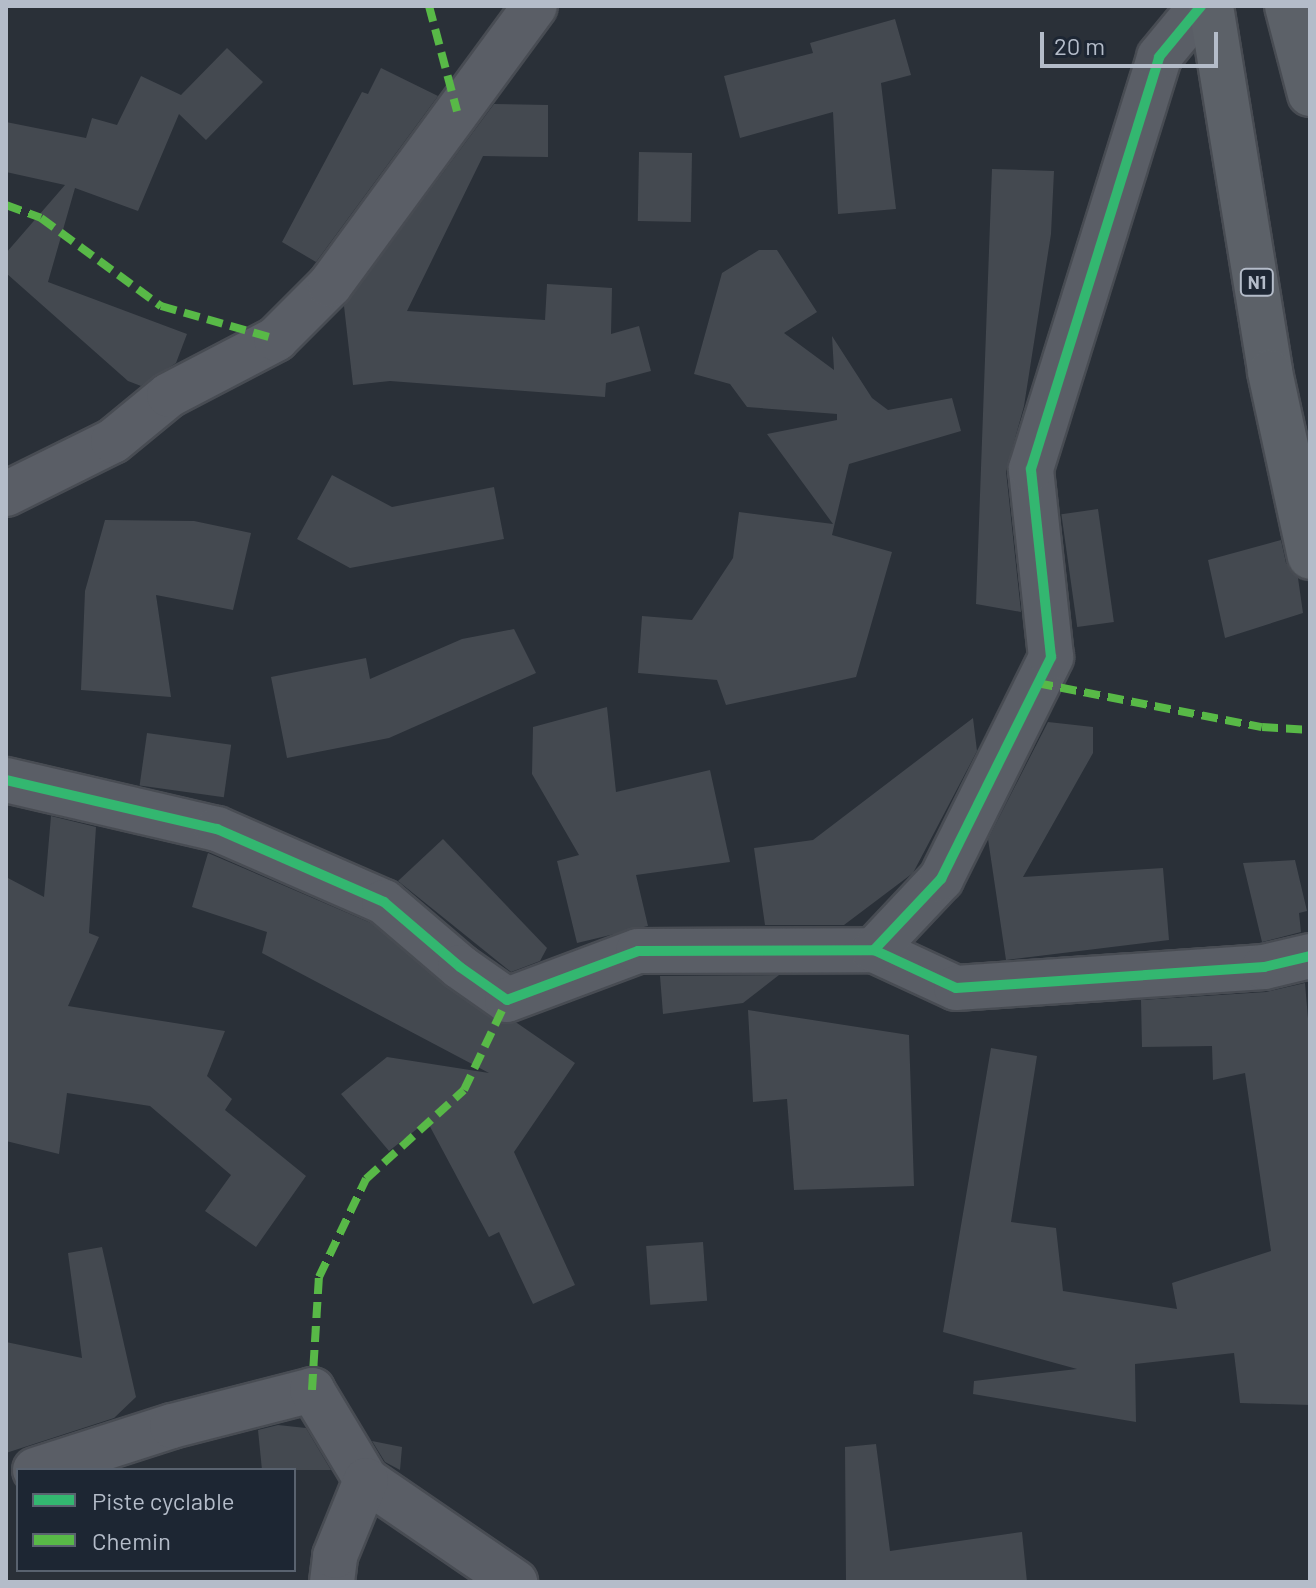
<!DOCTYPE html>
<style>
body{margin:0}
#map{position:relative;width:1316px;height:1588px;overflow:hidden;background:#2a3038;font-family:Barlow,sans-serif}
div>[style]{position:absolute}
[style*='--x']{left:calc(var(--x)*1px);top:calc(var(--y)*1px);width:calc(var(--w)*1px);rotate:calc(var(--a)*1deg)}
.building>*{inset:0;background:#444950;transform-origin:0 0}
.roads{filter:drop-shadow(2px 0 #484c53) drop-shadow(-2px 0 #484c53) drop-shadow(0 2px #484c53) drop-shadow(0 -2px #484c53)}
.street>*{height:44px;margin:-22px;padding:0 22px;transform-origin:22px;border-radius:22px;background:#5a5e66}
.primary>*{height:44px;margin:-22px;padding:0 22px;transform-origin:22px;border-radius:22px;background:#5c6168}
.quiet>*{height:8px;margin-top:-4px;transform-origin:0;background:repeating-linear-gradient(90deg,#58b947 0 16px,transparent 0 24px)}
.cycleway>*{height:10px;margin:-5px;padding:0 5px;transform-origin:5px;border-radius:5px;background:#33b770}
span{translate:-50% -50%;white-space:nowrap;text-align:center;line-height:1.15;-webkit-text-stroke:6px #1d2633;paint-order:stroke}
.shield-label span{padding:2px 6px;background:#1d2633;border:2px solid;border-radius:6px;-webkit-text-stroke-width:0}
.shield-label{font-size:18px;color:#b4bcc9;font-weight:700}
.frame{position:absolute;inset:0;border:8px solid #b4bcc9;pointer-events:none}
.legend{position:absolute;left:16px;top:1468px;width:280px;height:104px;box-sizing:border-box;background:#1d2633;border:2px solid #59626f;margin:0;padding:10px 14px;list-style:none;font-size:24px;color:#b4bcc9}
.legend li{display:flex;align-items:center;gap:16px;height:40px}
.legend b{width:40px;border:2px solid #59626f}
.scale{position:absolute;left:1040px;top:32px;width:178px;height:36px;box-sizing:border-box;border:4px solid #b4bcc9;border-top:0;padding-left:10px;font-size:24px;line-height:28px;white-space:nowrap;color:#b4bcc9;-webkit-text-stroke:6px #1d2633;paint-order:stroke}
</style>
<div id="map">
<div class="building">
<i style="clip-path:polygon(895px 19px,911px 75px,881px 83px,896px 209px,838px 214px,833px 112px,740px 138px,724px 76px,813px 53px,810px 43px)"></i>
<i style="clip-path:polygon(227px 48px,263px 82px,206px 140px,179px 114px,138px 211px,75px 188px,48px 282px,187px 334px,176px 363px,141px 386px,128px 381px,6px 273px,6px 253px,65px 185px,6px 172px,6px 122px,86px 138px,92px 118px,117px 125px,141px 76px,181px 95px)"></i>
<i style="clip-path:polygon(381px 68px,438px 96px,316px 262px,282px 242px,362px 92px,368px 94px)"></i>
<i style="clip-path:polygon(494px 104px,548px 105px,548px 157px,483px 156px,407px 311px,545px 320px,547px 284px,612px 288px,611px 334px,639px 326px,651px 371px,606px 383px,605px 397px,390px 381px,353px 385px,344px 306px)"></i>
<i style="left:639px;top:152px;width:53px;height:69px;rotate:1deg"></i>
<i style="clip-path:polygon(992px 169px,1054px 171px,1051px 234px,1024px 406px,1006px 471px,1021px 612px,976px 604px)"></i>
<i style="clip-path:polygon(759px 250px,777px 250px,817px 312px,784px 333px,834px 370px,832px 336px,872px 398px,888px 410px,952px 398px,961px 431px,849px 464px,832px 535px,892px 552px,856px 677px,726px 705px,717px 680px,638px 673px,642px 616px,692px 620px,733px 558px,739px 512px,833px 524px,767px 434px,837px 420px,837px 414px,747px 407px,730px 384px,694px 374px,722px 273px)"></i>
<i style="clip-path:polygon(332px 475px,392px 507px,494px 487px,504px 539px,350px 568px,297px 539px)"></i>
<i style="left:1098px;top:509px;width:114px;height:37px;rotate:82deg"></i>
<i style="clip-path:polygon(105px 520px,194px 521px,251px 533px,233px 610px,156px 595px,171px 697px,81px 690px,85px 591px)"></i>
<i style="clip-path:polygon(1281px 540px,1286px 563px,1298px 578px,1303px 613px,1225px 638px,1208px 560px)"></i>
<i style="clip-path:polygon(514px 629px,536px 673px,389px 738px,287px 758px,271px 677px,366px 658px,370px 679px,462px 639px)"></i>
<i style="clip-path:polygon(607px 707px,616px 792px,710px 770px,730px 862px,636px 875px,648px 926px,577px 943px,557px 861px,579px 855px,532px 774px,533px 727px)"></i>
<i style="clip-path:polygon(973px 718px,977px 751px,913px 873px,844px 925px,765px 925px,754px 848px,813px 840px)"></i>
<i style="clip-path:polygon(1048px 722px,1093px 727px,1093px 753px,1023px 877px,1163px 868px,1169px 940px,1006px 960px,988px 839px)"></i>
<i style="left:147px;top:733px;width:85px;height:53px;rotate:8deg"></i>
<i style="clip-path:polygon(51px 816px,96px 827px,89px 933px,99px 937px,68px 1006px,225px 1031px,207px 1076px,232px 1099px,225px 1110px,306px 1176px,256px 1247px,205px 1211px,231px 1175px,150px 1106px,67px 1093px,59px 1154px,6px 1141px,6px 877px,44px 897px)"></i>
<i style="clip-path:polygon(443px 839px,547px 948px,540px 961px,511px 972px,398px 881px)"></i>
<i style="clip-path:polygon(208px 853px,371px 923px,493px 1020px,517px 1023px,575px 1063px,514px 1152px,575px 1285px,533px 1304px,499px 1232px,489px 1237px,427px 1121px,389px 1151px,341px 1094px,387px 1057px,489px 1073px,262px 953px,267px 932px,192px 907px)"></i>
<i style="clip-path:polygon(1295px 860px,1307px 911px,1299px 913px,1301px 932px,1262px 942px,1243px 863px)"></i>
<i style="clip-path:polygon(779px 975px,743px 1003px,663px 1014px,660px 976px)"></i>
<i style="clip-path:polygon(1305px 983px,1310px 1042px,1310px 1405px,1240px 1403px,1234px 1353px,1135px 1364px,1136px 1422px,973px 1394px,974px 1381px,1077px 1369px,943px 1332px,991px 1048px,1037px 1056px,1011px 1222px,1056px 1228px,1063px 1291px,1177px 1309px,1172px 1283px,1271px 1251px,1245px 1073px,1213px 1080px,1212px 1046px,1142px 1047px,1141px 1000px,1266px 992px)"></i>
<i style="clip-path:polygon(748px 1010px,909px 1035px,914px 1186px,794px 1190px,787px 1099px,753px 1102px)"></i>
<i style="left:703px;top:1242px;width:59px;height:57px;rotate:86deg"></i>
<i style="clip-path:polygon(102px 1247px,136px 1397px,114px 1418px,6px 1453px,6px 1342px,82px 1358px,68px 1253px)"></i>
<i style="clip-path:polygon(278px 1425px,306px 1428px,331px 1470px,262px 1470px,258px 1430px)"></i>
<i style="clip-path:polygon(372px 1441px,402px 1447px,400px 1470px,385px 1462px)"></i>
<i style="clip-path:polygon(876px 1444px,890px 1551px,1022px 1532px,1027px 1582px,846px 1582px,845px 1447px)"></i>
</div>
<div class="roads">
<div class="street">
<i style="--x:6;--y:494;--w:119;--a:-26.4"></i>
<i style="--x:113;--y:441;--w:72;--a:-39.4"></i>
<i style="--x:169;--y:395;--w:121;--a:-27.6"></i>
<i style="--x:276;--y:339;--w:76;--a:-45"></i>
<i style="--x:330;--y:285;--w:346;--a:-53.7"></i>
<i style="--x:6;--y:780;--w:217;--a:13.1"></i>
<i style="--x:217;--y:829;--w:182;--a:23.6"></i>
<i style="--x:384;--y:902;--w:100;--a:40.5"></i>
<i style="--x:460;--y:967;--w:57;--a:35.1"></i>
<i style="--x:507;--y:1000;--w:140;--a:-20.5"></i>
<i style="--x:638;--y:951;--w:236;--a:-0.2"></i>
<i style="--x:874;--y:950;--w:90;--a:24.9"></i>
<i style="--x:956;--y:988;--w:309;--a:-3.9"></i>
<i style="--x:1264;--y:967;--w:47;--a:-13.4"></i>
<i style="--x:874;--y:950;--w:98;--a:-46.7"></i>
<i style="--x:941;--y:879;--w:248;--a:-63.6"></i>
<i style="--x:1051;--y:657;--w:189;--a:-96.1"></i>
<i style="--x:1031;--y:469;--w:431;--a:-72.7"></i>
<i style="--x:1159;--y:57;--w:66;--a:-50.5"></i>
<i style="--x:35;--y:1470;--w:144;--a:-17.8"></i>
<i style="--x:172;--y:1426;--w:145;--a:-14.4"></i>
<i style="--x:312;--y:1390;--w:105;--a:59"></i>
<i style="--x:366;--y:1480;--w:181;--a:34.4"></i>
<i style="--x:332;--y:1582;--w:26;--a:-83"></i>
<i style="--x:335;--y:1556;--w:82;--a:-67.8"></i>
</div>
<div class="primary">
<i style="--x:1211;--y:6;--w:371;--a:80.8"></i>
<i style="--x:1270;--y:372;--w:189;--a:77.8"></i>
<i style="--x:1287;--y:6;--w:91;--a:75.4"></i>
</div>
</div>
<div class="quiet">
<i style="--x:429;--y:6;--w:109;--a:75.1"></i>
<i style="--x:6;--y:205;--w:37;--a:20"></i>
<i style="--x:41;--y:218;--w:149;--a:36.3"></i>
<i style="--x:161;--y:306;--w:120;--a:16"></i>
<i style="--x:1037;--y:683;--w:229;--a:11.1"></i>
<i style="--x:1262;--y:727;--w:48;--a:3.6"></i>
<i style="--x:312;--y:1390;--w:113;--a:-86.5"></i>
<i style="--x:319;--y:1277;--w:109;--a:-64.4"></i>
<i style="--x:366;--y:1179;--w:132;--a:-42.2"></i>
<i style="--x:464;--y:1090;--w:100;--a:-64.5"></i>
</div>
<div class="cycleway">
<i style="--x:6;--y:780;--w:217;--a:13.1"></i>
<i style="--x:217;--y:829;--w:182;--a:23.6"></i>
<i style="--x:384;--y:902;--w:100;--a:40.5"></i>
<i style="--x:460;--y:967;--w:57;--a:35.1"></i>
<i style="--x:507;--y:1000;--w:140;--a:-20.5"></i>
<i style="--x:638;--y:951;--w:236;--a:-0.2"></i>
<i style="--x:874;--y:950;--w:90;--a:24.9"></i>
<i style="--x:956;--y:988;--w:309;--a:-3.9"></i>
<i style="--x:1264;--y:967;--w:47;--a:-13.4"></i>
<i style="--x:874;--y:950;--w:98;--a:-46.7"></i>
<i style="--x:941;--y:879;--w:248;--a:-63.6"></i>
<i style="--x:1051;--y:657;--w:189;--a:-96.1"></i>
<i style="--x:1031;--y:469;--w:431;--a:-72.7"></i>
<i style="--x:1159;--y:57;--w:66;--a:-50.5"></i>
</div>
<div class="shield-label">
<span style="left:1257px;top:282px">N1</span>
</div>
<div class="frame"></div>
<ul class="legend">
<li><b style="height:10px;background:#33b770"></b>Piste cyclable</li>
<li><b style="height:10px;background:#58b947"></b>Chemin</li>
</ul>
<div class="scale">20 m</div>
</div>
